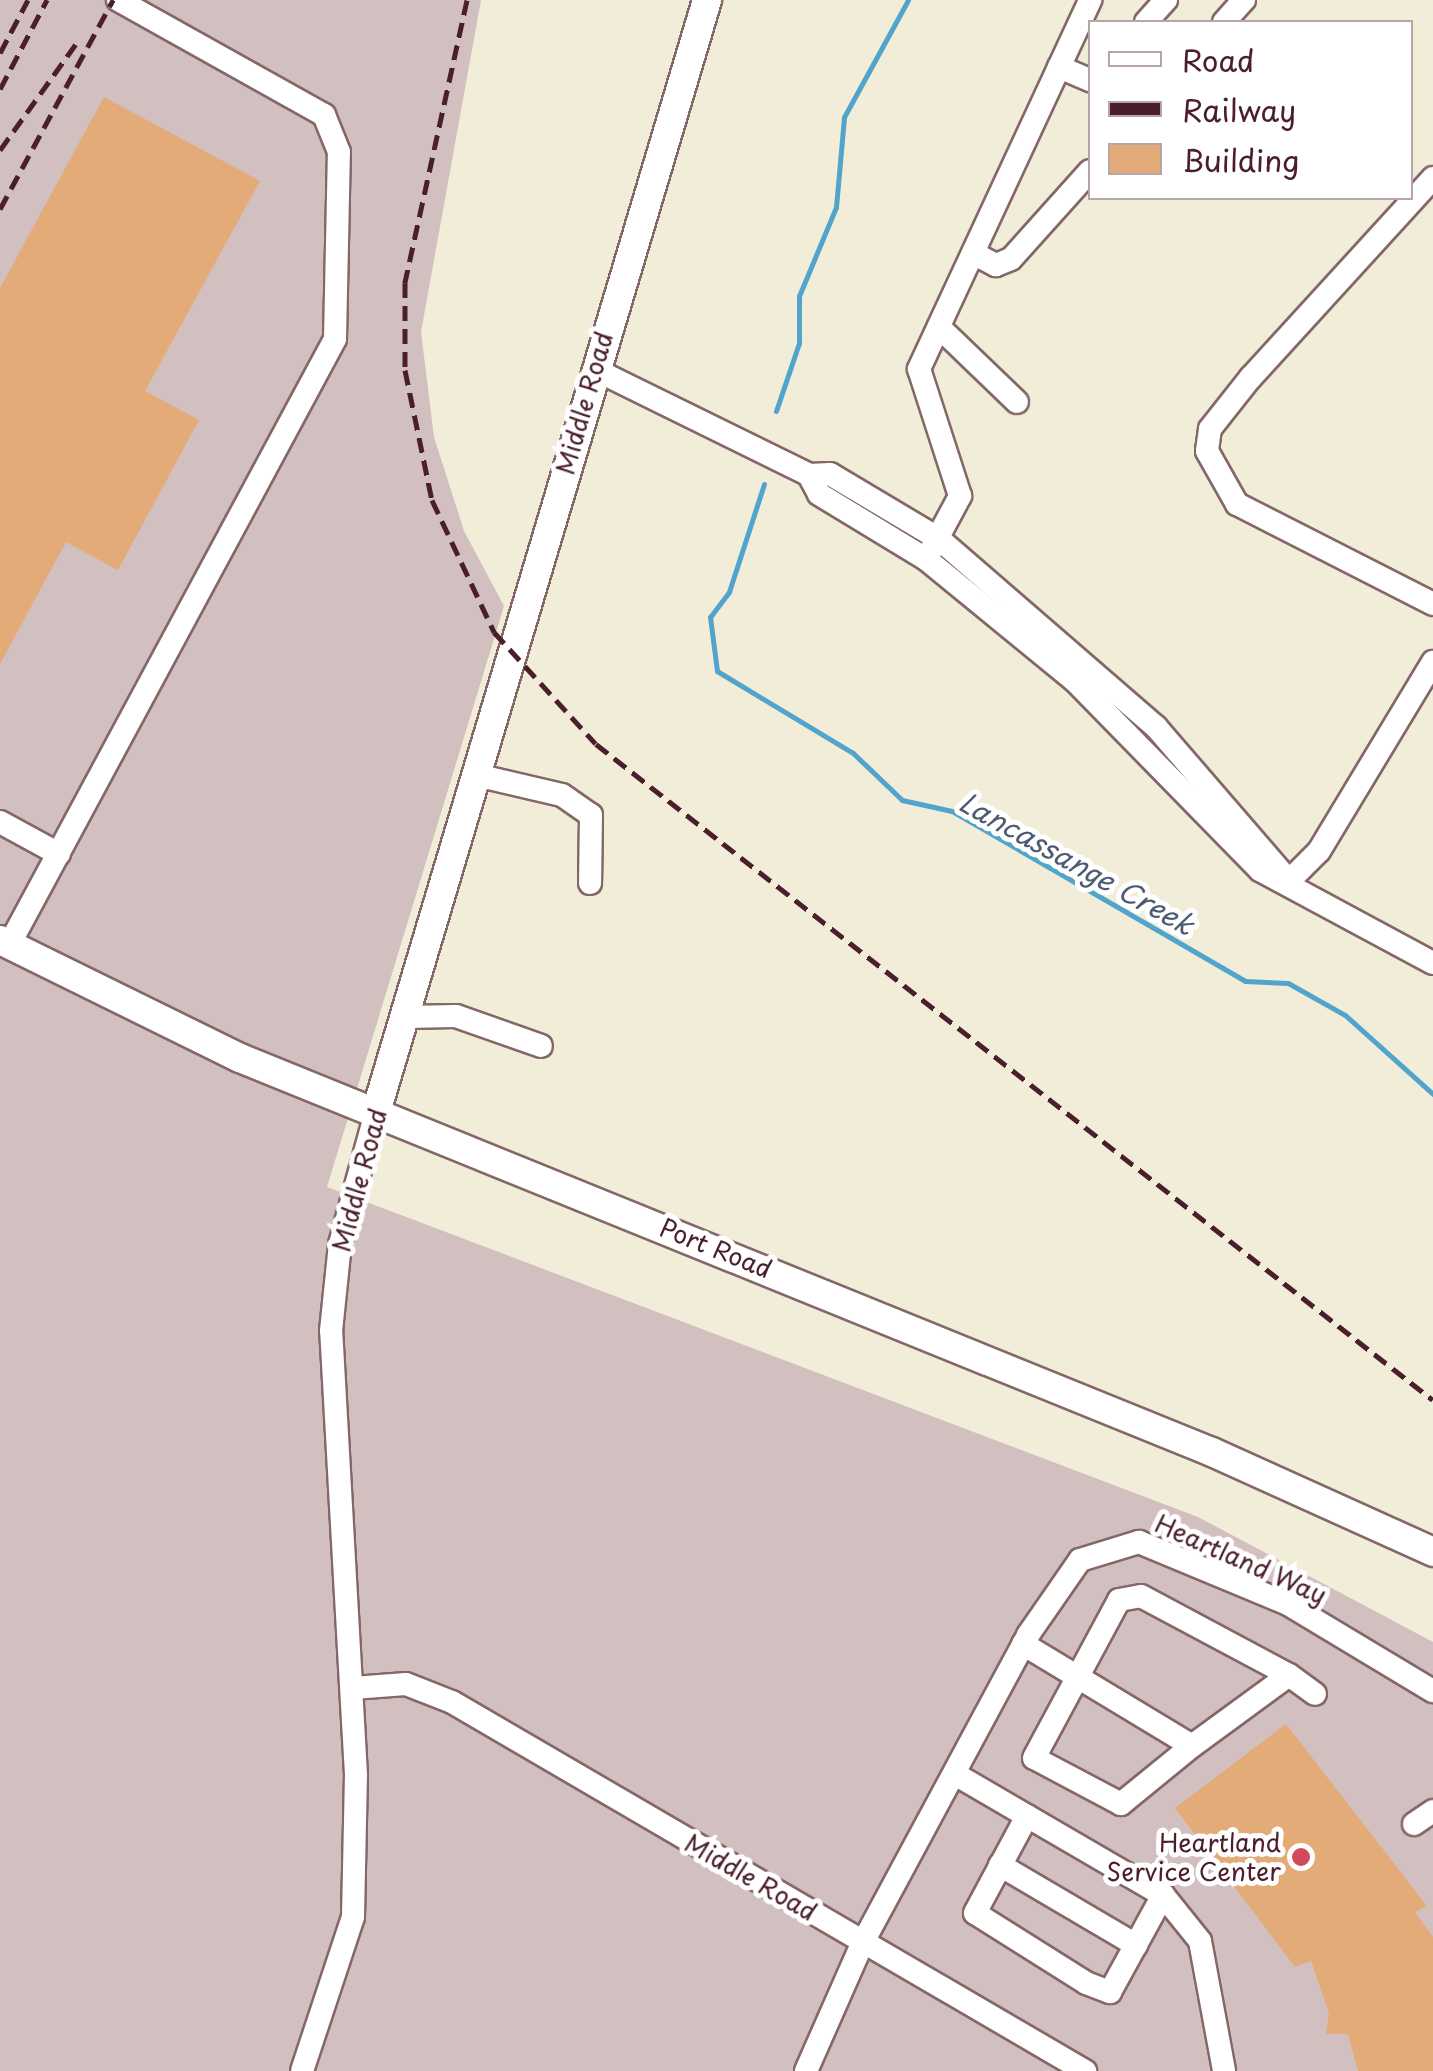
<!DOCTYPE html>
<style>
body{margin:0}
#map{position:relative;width:1433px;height:2071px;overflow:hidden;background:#f2edd8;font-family:"Playpen Sans",sans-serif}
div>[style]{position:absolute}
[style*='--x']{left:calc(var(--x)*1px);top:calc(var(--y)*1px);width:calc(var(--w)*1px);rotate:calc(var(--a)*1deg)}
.industrial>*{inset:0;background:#d2bfc0}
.stream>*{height:5px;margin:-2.5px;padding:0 2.5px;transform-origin:2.5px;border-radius:2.5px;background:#51a4cc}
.building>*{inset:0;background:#e3ab77}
.roads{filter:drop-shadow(2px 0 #856768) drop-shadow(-2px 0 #856768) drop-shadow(0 2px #856768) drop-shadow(0 -2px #856768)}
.minor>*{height:22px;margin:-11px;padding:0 11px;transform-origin:11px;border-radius:11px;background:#fff}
.major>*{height:28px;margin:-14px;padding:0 14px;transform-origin:14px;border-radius:14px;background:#fff}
.rail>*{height:5px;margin-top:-2.5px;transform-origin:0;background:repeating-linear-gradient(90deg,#4a1f2b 0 15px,transparent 0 23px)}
.dots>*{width:28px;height:28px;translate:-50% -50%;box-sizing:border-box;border:5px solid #fff;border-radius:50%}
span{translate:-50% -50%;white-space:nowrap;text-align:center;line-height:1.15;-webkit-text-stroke:10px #fff;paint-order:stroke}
.street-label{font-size:25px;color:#4a1f2b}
.poi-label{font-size:25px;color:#4a1f2b}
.right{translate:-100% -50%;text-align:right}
.water-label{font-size:28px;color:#4d5b73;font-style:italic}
.legend{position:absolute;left:1088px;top:20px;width:325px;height:180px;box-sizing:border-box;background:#fff;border:2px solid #b7a5aa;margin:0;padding:12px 18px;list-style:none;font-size:30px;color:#4a1f2b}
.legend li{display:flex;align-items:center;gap:20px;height:50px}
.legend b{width:50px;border:2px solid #b7a5aa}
</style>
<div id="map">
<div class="industrial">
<i style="clip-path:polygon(0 0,481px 0,421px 332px,434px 437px,464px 531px,504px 606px,327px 1187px,1198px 1517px,1433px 1642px,1433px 2071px,0 2071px)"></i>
</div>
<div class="stream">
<i style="--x:776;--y:411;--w:72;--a:-71.3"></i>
<i style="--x:799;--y:343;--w:47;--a:-90"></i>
<i style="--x:799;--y:296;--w:96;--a:-67.4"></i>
<i style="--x:836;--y:207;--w:90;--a:-84.9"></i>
<i style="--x:844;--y:117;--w:133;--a:-61.3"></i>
<i style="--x:764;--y:484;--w:114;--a:108"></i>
<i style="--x:729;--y:592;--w:31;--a:127"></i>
<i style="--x:710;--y:617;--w:54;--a:82.6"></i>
<i style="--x:717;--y:671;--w:159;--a:31.1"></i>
<i style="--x:853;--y:753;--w:68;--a:43.8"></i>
<i style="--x:902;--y:800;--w:51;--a:12.4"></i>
<i style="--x:952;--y:811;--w:339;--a:30.1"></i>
<i style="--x:1245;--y:981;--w:43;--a:2.7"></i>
<i style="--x:1288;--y:983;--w:65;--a:29.3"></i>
<i style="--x:1345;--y:1015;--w:118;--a:41.9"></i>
</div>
<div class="building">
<i style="clip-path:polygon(104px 97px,260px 181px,145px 391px,199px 420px,118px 570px,66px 542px,0 664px,0 288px)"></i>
<i style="clip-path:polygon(1286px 1724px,1427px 1906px,1415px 1912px,1433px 1937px,1433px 2071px,1358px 2071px,1348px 2034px,1326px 2034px,1329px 2013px,1311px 1961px,1295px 1967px,1175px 1808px)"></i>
</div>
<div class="roads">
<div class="minor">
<i style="--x:1146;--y:22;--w:30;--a:-48"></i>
<i style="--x:1224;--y:22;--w:30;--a:-48"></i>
<i style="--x:1059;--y:67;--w:34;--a:23"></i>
<i style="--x:1433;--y:178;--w:270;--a:132.4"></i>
<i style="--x:1251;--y:377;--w:66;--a:128.3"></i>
<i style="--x:1210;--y:429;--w:22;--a:98"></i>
<i style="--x:1207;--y:451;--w:61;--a:60.5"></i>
<i style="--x:1237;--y:504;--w:220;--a:27"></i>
<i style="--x:973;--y:253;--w:26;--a:28"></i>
<i style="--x:996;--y:265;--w:16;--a:-22"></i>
<i style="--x:1011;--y:259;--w:118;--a:-48.1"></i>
<i style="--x:939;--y:327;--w:108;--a:43.9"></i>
<i style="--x:594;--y:369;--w:240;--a:26.2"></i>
<i style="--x:809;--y:475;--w:21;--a:-3"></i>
<i style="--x:830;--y:474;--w:127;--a:30.8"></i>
<i style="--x:939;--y:539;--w:287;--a:40.9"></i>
<i style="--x:1156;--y:727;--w:203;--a:49.2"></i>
<i style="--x:809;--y:475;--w:21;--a:62"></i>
<i style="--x:819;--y:494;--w:125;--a:31.3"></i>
<i style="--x:926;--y:559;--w:193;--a:39.3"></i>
<i style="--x:1075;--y:681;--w:264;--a:45.6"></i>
<i style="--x:1260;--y:870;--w:196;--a:28.3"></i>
<i style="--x:930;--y:552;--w:64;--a:-61.8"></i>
<i style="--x:960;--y:496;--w:133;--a:-107.9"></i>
<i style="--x:919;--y:369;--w:407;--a:-65.1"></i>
<i style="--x:476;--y:775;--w:88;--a:13.1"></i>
<i style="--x:562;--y:795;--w:35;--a:35"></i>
<i style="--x:591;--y:815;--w:68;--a:90.8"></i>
<i style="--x:0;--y:822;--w:67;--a:28.5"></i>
<i style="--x:1289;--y:881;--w:42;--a:-45"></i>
<i style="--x:1319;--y:851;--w:221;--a:-58.9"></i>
<i style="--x:9;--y:945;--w:688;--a:-61.72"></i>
<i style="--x:335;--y:339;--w:187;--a:-88.8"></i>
<i style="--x:339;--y:152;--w:40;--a:-112"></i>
<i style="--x:324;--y:115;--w:236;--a:-150.8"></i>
<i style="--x:404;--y:1017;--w:52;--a:-1.1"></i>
<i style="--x:456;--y:1016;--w:90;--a:19.4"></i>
<i style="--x:1023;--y:1644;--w:197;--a:31.1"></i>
<i style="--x:1192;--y:1746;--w:120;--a:-36.2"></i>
<i style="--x:1289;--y:1675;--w:32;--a:36"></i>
<i style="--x:353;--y:1688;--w:53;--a:-4.3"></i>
<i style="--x:406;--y:1684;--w:49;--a:21.4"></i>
<i style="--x:452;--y:1702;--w:733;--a:30.24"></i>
<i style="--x:1192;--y:1746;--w:92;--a:140.8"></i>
<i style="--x:1121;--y:1804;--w:98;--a:-152.1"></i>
<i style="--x:1034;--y:1758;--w:179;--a:-61.7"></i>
<i style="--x:1119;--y:1600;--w:22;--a:-10"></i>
<i style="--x:1141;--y:1596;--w:168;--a:28.1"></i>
<i style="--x:960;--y:1777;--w:235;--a:30.2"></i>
<i style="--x:1163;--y:1895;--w:59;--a:51.2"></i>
<i style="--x:1200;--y:1941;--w:132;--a:79.5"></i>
<i style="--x:1027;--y:1816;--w:110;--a:118.2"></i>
<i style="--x:975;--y:1913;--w:131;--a:32.2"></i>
<i style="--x:1086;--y:1983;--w:26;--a:21"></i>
<i style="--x:1110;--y:1992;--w:111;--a:-61.3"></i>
<i style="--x:1414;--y:1824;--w:23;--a:-34"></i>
<i style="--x:1000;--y:1865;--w:158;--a:30.5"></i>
<i style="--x:302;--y:2071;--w:162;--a:-71.7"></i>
<i style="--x:353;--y:1917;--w:142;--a:-88.8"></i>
<i style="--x:356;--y:1775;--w:445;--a:-93.2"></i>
<i style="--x:331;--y:1331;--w:87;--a:-84.1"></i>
<i style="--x:340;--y:1244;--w:137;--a:-74.7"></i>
<i style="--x:806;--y:2071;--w:141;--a:-66.2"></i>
<i style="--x:863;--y:1942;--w:349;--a:-61.7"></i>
<i style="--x:1028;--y:1635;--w:91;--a:-55.3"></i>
<i style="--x:1080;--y:1560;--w:62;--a:-17"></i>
<i style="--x:1139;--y:1542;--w:161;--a:22.6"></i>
<i style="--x:1288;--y:1604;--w:169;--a:31"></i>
</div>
<div class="major">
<i style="--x:0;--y:940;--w:267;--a:26.2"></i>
<i style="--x:240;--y:1058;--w:1049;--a:22.07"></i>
<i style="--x:1212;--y:1452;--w:243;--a:24.3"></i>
<i style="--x:376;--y:1112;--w:1160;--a:-73.42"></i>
</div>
</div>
<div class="rail">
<i style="--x:467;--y:0;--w:290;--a:102.4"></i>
<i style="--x:405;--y:283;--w:87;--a:90"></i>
<i style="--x:405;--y:370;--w:133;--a:78.3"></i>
<i style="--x:432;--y:500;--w:146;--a:64.8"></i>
<i style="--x:494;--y:632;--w:151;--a:47.7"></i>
<i style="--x:596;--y:744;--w:1063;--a:38.09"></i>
<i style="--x:0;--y:53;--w:60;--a:-62.2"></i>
<i style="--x:0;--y:89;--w:101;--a:-62.2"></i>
<i style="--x:0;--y:150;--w:130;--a:-54.4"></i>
<i style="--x:0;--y:209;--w:238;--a:-61.6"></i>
</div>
<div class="dots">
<i style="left:1301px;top:1857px;background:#d1495b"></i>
</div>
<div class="street-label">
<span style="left:584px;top:403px;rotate:-74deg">Middle Road</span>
<span style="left:359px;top:1180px;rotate:-75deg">Middle Road</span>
<span style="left:716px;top:1248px;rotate:22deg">Port Road</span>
<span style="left:1241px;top:1559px;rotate:24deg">Heartland Way</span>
<span style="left:751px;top:1877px;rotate:30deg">Middle Road</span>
</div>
<div class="poi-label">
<span class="right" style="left:1281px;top:1857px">Heartland<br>Service Center</span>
</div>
<div class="water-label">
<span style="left:1077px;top:863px;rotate:29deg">Lancassange Creek</span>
</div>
<ul class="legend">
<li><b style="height:12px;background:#fff"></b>Road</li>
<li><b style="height:12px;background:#4a1f2b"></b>Railway</li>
<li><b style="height:28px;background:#e3ab77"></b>Building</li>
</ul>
</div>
